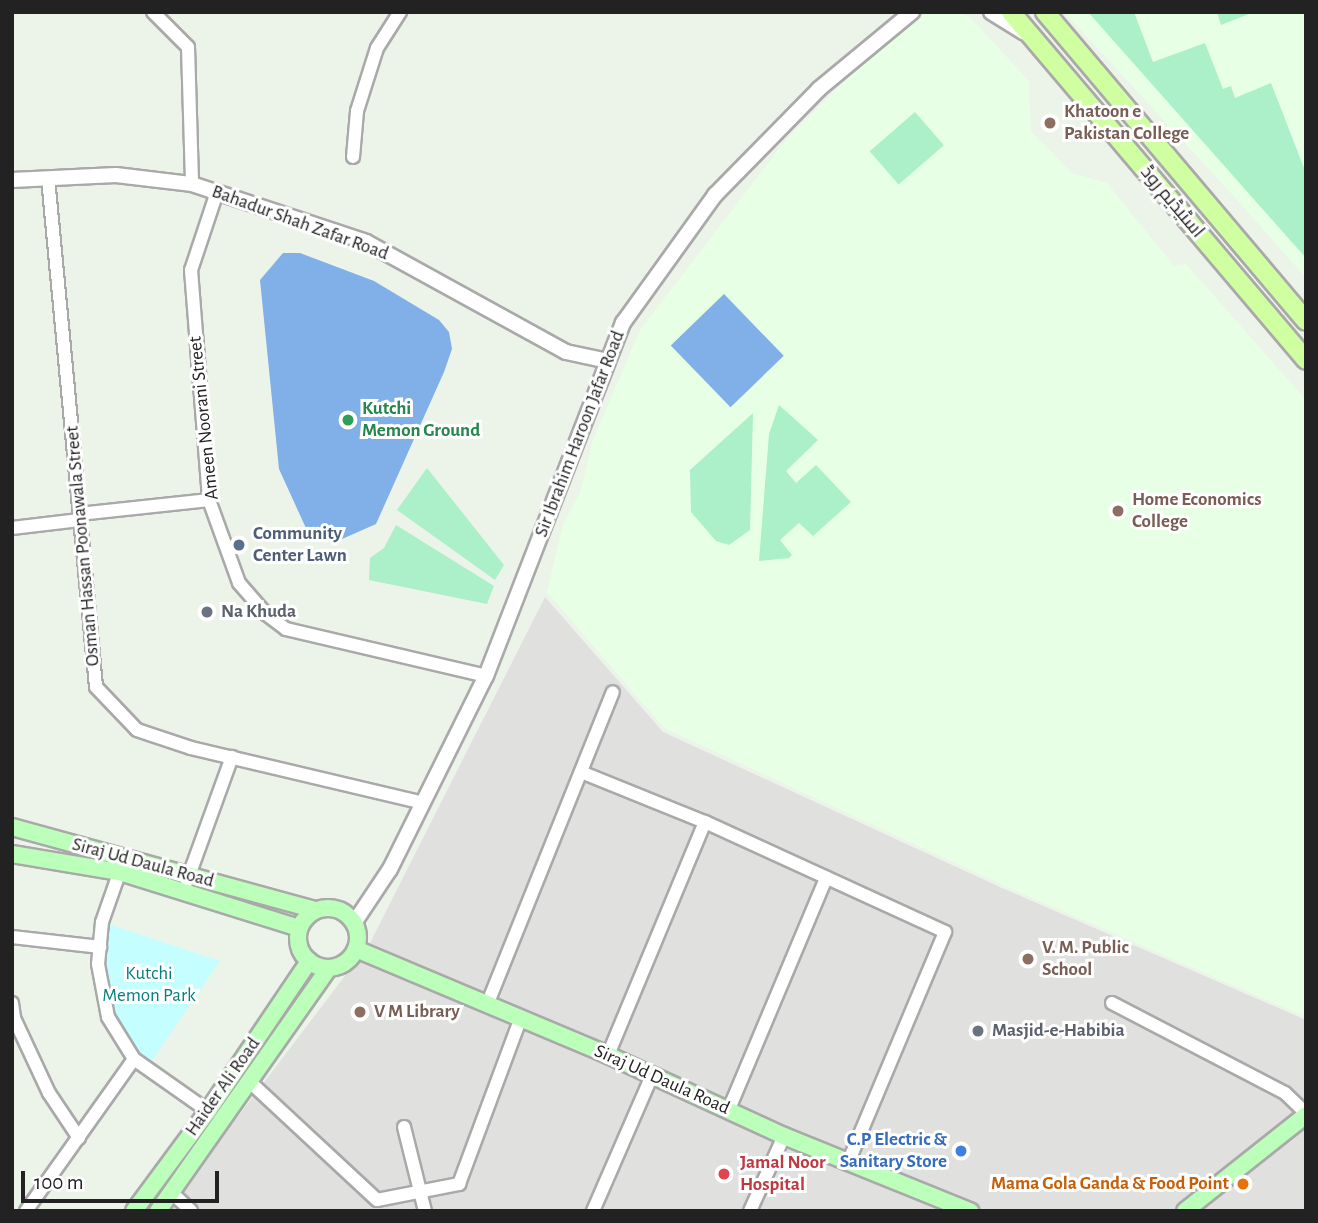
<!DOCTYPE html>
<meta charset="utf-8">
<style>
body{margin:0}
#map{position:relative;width:1318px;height:1223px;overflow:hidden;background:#ecf3e8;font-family:"Alegreya Sans",Cairo,sans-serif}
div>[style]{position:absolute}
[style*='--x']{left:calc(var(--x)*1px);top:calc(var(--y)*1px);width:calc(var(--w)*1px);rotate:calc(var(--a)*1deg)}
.residential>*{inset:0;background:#e0e0df}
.education>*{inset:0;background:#e6ffe5}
.grass>*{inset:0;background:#abf0c9;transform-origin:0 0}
.park>*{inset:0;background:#c4fefe}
.pitch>*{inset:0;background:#81afe7;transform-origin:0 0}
.roads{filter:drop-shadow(2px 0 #a9a9a9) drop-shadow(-2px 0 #a9a9a9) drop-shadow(0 2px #a9a9a9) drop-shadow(0 -2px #a9a9a9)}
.minor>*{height:12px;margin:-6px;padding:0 6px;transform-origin:6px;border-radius:6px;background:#fff}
.tertiary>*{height:14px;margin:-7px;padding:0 7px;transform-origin:7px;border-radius:7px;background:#fff}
.secondary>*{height:16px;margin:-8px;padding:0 8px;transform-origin:8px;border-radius:8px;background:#bbffba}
.secondary>.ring{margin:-8px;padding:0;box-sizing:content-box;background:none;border:16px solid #bbffba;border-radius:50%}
.primary>*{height:18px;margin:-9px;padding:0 9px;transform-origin:9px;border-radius:9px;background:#d0ffa1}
.dots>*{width:19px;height:19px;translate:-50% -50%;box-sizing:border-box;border:4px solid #fff;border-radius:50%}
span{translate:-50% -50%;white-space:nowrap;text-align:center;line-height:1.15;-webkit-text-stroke:6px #fff;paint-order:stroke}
.education-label{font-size:19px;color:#785e54;font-weight:700}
.left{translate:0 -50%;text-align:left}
.street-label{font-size:19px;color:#222}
.leisure-label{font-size:19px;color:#27864d;font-weight:700}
.service-label{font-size:19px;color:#4e5e75;font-weight:700}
.worship-label{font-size:19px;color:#5b616d;font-weight:700}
.park-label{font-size:19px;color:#048081}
.shop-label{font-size:19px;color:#366cbe;font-weight:700}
.right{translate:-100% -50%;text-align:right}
.health-label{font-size:19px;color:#be3a42;font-weight:700}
.food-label{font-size:19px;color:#c56008;font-weight:700}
.frame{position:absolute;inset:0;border:14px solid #222;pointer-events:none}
.scale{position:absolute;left:21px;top:1171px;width:198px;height:32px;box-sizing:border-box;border:4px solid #222;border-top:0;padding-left:9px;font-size:21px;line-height:24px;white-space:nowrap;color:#222;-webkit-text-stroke:5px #fff;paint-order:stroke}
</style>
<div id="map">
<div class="residential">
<i style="clip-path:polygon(545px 597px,663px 732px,1002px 888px,1306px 1020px,1306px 1211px,166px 1211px,370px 943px)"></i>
</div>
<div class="education">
<i style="clip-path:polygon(927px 12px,960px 12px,970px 17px,1029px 81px,1031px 131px,1072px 173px,1107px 183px,1174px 266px,1186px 264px,1306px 400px,1306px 1017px,1005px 886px,664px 728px,547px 592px,563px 524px,580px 493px,593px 440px,640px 330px,788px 137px,882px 44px)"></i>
<i style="clip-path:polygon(1064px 12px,1306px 12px,1306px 278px,1239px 202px)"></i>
</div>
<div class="grass">
<i style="clip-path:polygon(1088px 12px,1134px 12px,1153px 62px,1205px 43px,1223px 89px,1231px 86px,1235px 98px,1271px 83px,1306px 173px,1306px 258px)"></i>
<i style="clip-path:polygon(1217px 12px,1254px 12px,1221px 25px)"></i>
<i style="left:915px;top:112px;width:44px;height:60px;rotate:49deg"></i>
<i style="clip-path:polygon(779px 405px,818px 440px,786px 471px,796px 483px,816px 465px,851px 502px,813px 536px,799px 523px,780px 540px,792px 555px,789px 558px,759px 561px,769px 434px)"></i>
<i style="clip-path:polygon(753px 413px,750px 530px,729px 545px,716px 541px,691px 512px,690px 470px)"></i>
<i style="clip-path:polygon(427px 468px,504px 565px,495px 580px,397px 510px)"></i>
<i style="clip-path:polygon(396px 525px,494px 586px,487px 604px,369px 580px,370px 558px,384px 548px)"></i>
</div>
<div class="park">
<i style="clip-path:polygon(102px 922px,220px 961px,147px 1068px,108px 1017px,98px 964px)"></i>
</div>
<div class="pitch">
<i style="clip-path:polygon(283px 253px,300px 253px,374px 281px,439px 320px,449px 332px,452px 349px,444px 372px,376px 524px,333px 543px,314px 536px,305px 526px,279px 469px,260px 280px)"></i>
<i style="left:724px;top:294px;width:86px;height:74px;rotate:46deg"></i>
</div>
<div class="roads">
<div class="minor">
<i style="--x:153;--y:12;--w:49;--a:45"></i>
<i style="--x:188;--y:47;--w:137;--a:88.3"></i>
<i style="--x:353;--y:157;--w:46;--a:-85"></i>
<i style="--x:357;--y:111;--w:66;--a:-72.4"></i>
<i style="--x:377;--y:48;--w:43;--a:-57.4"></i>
<i style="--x:48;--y:178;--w:511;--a:84.61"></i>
<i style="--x:96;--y:687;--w:59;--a:46.4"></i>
<i style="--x:137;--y:730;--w:57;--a:18.4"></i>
<i style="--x:191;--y:748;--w:238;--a:13.3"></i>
<i style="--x:217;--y:192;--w:82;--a:108.4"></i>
<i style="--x:191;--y:270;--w:231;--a:85.5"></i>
<i style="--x:209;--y:500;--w:88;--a:70.1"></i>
<i style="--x:239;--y:583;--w:41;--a:48.9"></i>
<i style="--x:266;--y:614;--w:25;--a:37"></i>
<i style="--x:286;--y:629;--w:205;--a:13.2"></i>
<i style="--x:79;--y:514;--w:131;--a:-6.1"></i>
<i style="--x:12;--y:528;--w:68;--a:-6.7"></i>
<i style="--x:581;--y:772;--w:134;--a:22"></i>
<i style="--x:705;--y:822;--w:264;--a:24.6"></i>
<i style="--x:945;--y:932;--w:251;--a:112.8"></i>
<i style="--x:122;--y:865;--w:60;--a:109.3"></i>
<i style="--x:102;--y:922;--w:42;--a:95.4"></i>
<i style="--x:98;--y:964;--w:54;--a:79.3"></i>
<i style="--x:108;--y:1017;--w:49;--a:58.2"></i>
<i style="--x:134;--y:1059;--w:90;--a:35.1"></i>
<i style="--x:187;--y:881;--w:132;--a:-70.1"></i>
<i style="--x:12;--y:937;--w:89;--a:6.5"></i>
<i style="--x:12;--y:1003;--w:15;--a:82"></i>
<i style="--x:14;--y:1018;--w:83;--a:65"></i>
<i style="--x:49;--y:1093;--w:54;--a:56.3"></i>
<i style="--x:1112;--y:1003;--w:195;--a:27.5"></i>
<i style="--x:1285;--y:1093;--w:29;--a:44"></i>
<i style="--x:487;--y:1005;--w:337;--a:-68.1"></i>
<i style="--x:608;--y:1055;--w:252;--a:-67.4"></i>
<i style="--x:250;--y:1082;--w:173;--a:42.9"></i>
<i style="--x:377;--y:1200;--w:84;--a:-11"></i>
<i style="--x:459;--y:1184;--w:175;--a:-69.6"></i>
<i style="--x:729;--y:1109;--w:251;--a:-67.2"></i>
<i style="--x:404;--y:1127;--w:87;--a:76"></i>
<i style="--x:172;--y:1193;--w:26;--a:43"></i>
<i style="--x:26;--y:1211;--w:186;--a:-54.6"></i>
<i style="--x:593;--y:1211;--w:148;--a:-66.5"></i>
<i style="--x:750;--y:1211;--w:82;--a:-65.6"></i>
</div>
<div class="tertiary">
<i style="--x:991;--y:12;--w:39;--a:32"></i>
<i style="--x:12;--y:180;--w:104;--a:-2.8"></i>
<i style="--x:116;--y:175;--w:77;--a:6.8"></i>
<i style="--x:192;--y:184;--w:183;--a:18.4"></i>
<i style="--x:366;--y:242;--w:228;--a:28.8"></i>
<i style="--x:566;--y:352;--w:40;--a:12"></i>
<i style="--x:354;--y:923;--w:65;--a:-56.3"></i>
<i style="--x:390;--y:869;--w:216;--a:-63.6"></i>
<i style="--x:486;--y:676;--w:379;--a:-68.8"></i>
<i style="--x:623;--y:323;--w:158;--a:-54.3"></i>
<i style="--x:715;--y:195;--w:148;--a:-45.5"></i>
<i style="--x:819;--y:89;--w:121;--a:-39.6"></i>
</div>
<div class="secondary">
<i style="--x:12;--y:827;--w:315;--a:15.3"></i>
<i style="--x:12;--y:854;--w:109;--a:9.5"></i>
<i style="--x:120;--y:872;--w:188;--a:17.4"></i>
<i class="ring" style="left:298px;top:908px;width:44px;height:44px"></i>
<i style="--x:356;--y:949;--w:273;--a:22.8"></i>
<i style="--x:608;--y:1055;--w:194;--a:24.7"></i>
<i style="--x:784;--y:1136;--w:201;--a:22"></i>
<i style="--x:134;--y:1211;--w:124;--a:-53.5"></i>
<i style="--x:208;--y:1111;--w:181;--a:-56"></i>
<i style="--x:158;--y:1211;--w:297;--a:-54.9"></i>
<i style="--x:1185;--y:1211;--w:154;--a:-38.4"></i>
</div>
<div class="primary">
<i style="--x:1011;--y:12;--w:456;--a:49.7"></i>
<i style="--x:1045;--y:12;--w:404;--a:49.8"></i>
</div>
</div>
<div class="dots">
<i style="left:1050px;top:123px;background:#8d6e63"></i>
<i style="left:348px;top:420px;background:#2e9e5b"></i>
<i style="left:1118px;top:511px;background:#8d6e63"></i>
<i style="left:239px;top:545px;background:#5c6f8a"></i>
<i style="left:207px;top:612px;background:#6b7280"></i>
<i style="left:1028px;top:959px;background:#8d6e63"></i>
<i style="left:360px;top:1012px;background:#8d6e63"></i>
<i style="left:978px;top:1031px;background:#6b7280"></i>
<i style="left:961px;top:1151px;background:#3f7fe0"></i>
<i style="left:724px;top:1174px;background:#e0444e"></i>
<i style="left:1243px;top:1184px;background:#e8710a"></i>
</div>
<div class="education-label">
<span class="left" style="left:1064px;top:123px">Khatoon e<br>Pakistan College</span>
<span class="left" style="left:1132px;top:511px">Home Economics<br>College</span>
<span class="left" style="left:1042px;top:959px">V. M. Public<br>School</span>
<span class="left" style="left:374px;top:1012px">V M Library</span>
</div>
<div class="street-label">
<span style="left:1172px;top:202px;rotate:50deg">اسٹیڈیم روڈ</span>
<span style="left:300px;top:223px;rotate:20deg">Bahadur Shah Zafar Road</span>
<span style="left:204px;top:418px;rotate:-96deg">Ameen Noorani Street</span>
<span style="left:580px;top:434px;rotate:-69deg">Sir Ibrahim Haroon Jafar Road</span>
<span style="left:83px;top:546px;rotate:-95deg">Osman Hassan Poonawala Street</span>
<span style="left:143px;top:863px;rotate:15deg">Siraj Ud Daula Road</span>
<span style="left:662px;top:1080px;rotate:24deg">Siraj Ud Daula Road</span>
<span style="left:223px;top:1087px;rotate:-55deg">Haider Ali Road</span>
</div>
<div class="leisure-label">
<span class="left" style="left:362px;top:420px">Kutchi<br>Memon Ground</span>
</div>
<div class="service-label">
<span class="left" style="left:253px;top:545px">Community<br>Center Lawn</span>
</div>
<div class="worship-label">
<span class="left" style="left:221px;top:612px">Na Khuda</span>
<span class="left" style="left:992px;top:1031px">Masjid-e-Habibia</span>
</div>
<div class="park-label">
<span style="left:149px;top:985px">Kutchi<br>Memon Park</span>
</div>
<div class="shop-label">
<span class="right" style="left:947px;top:1151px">C.P Electric &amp;<br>Sanitary Store</span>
</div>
<div class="health-label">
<span class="left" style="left:740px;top:1174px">Jamal Noor<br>Hospital</span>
</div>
<div class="food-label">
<span class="right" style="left:1229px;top:1184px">Mama Gola Ganda &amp; Food Point</span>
</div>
<div class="frame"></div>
<div class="scale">100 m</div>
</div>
